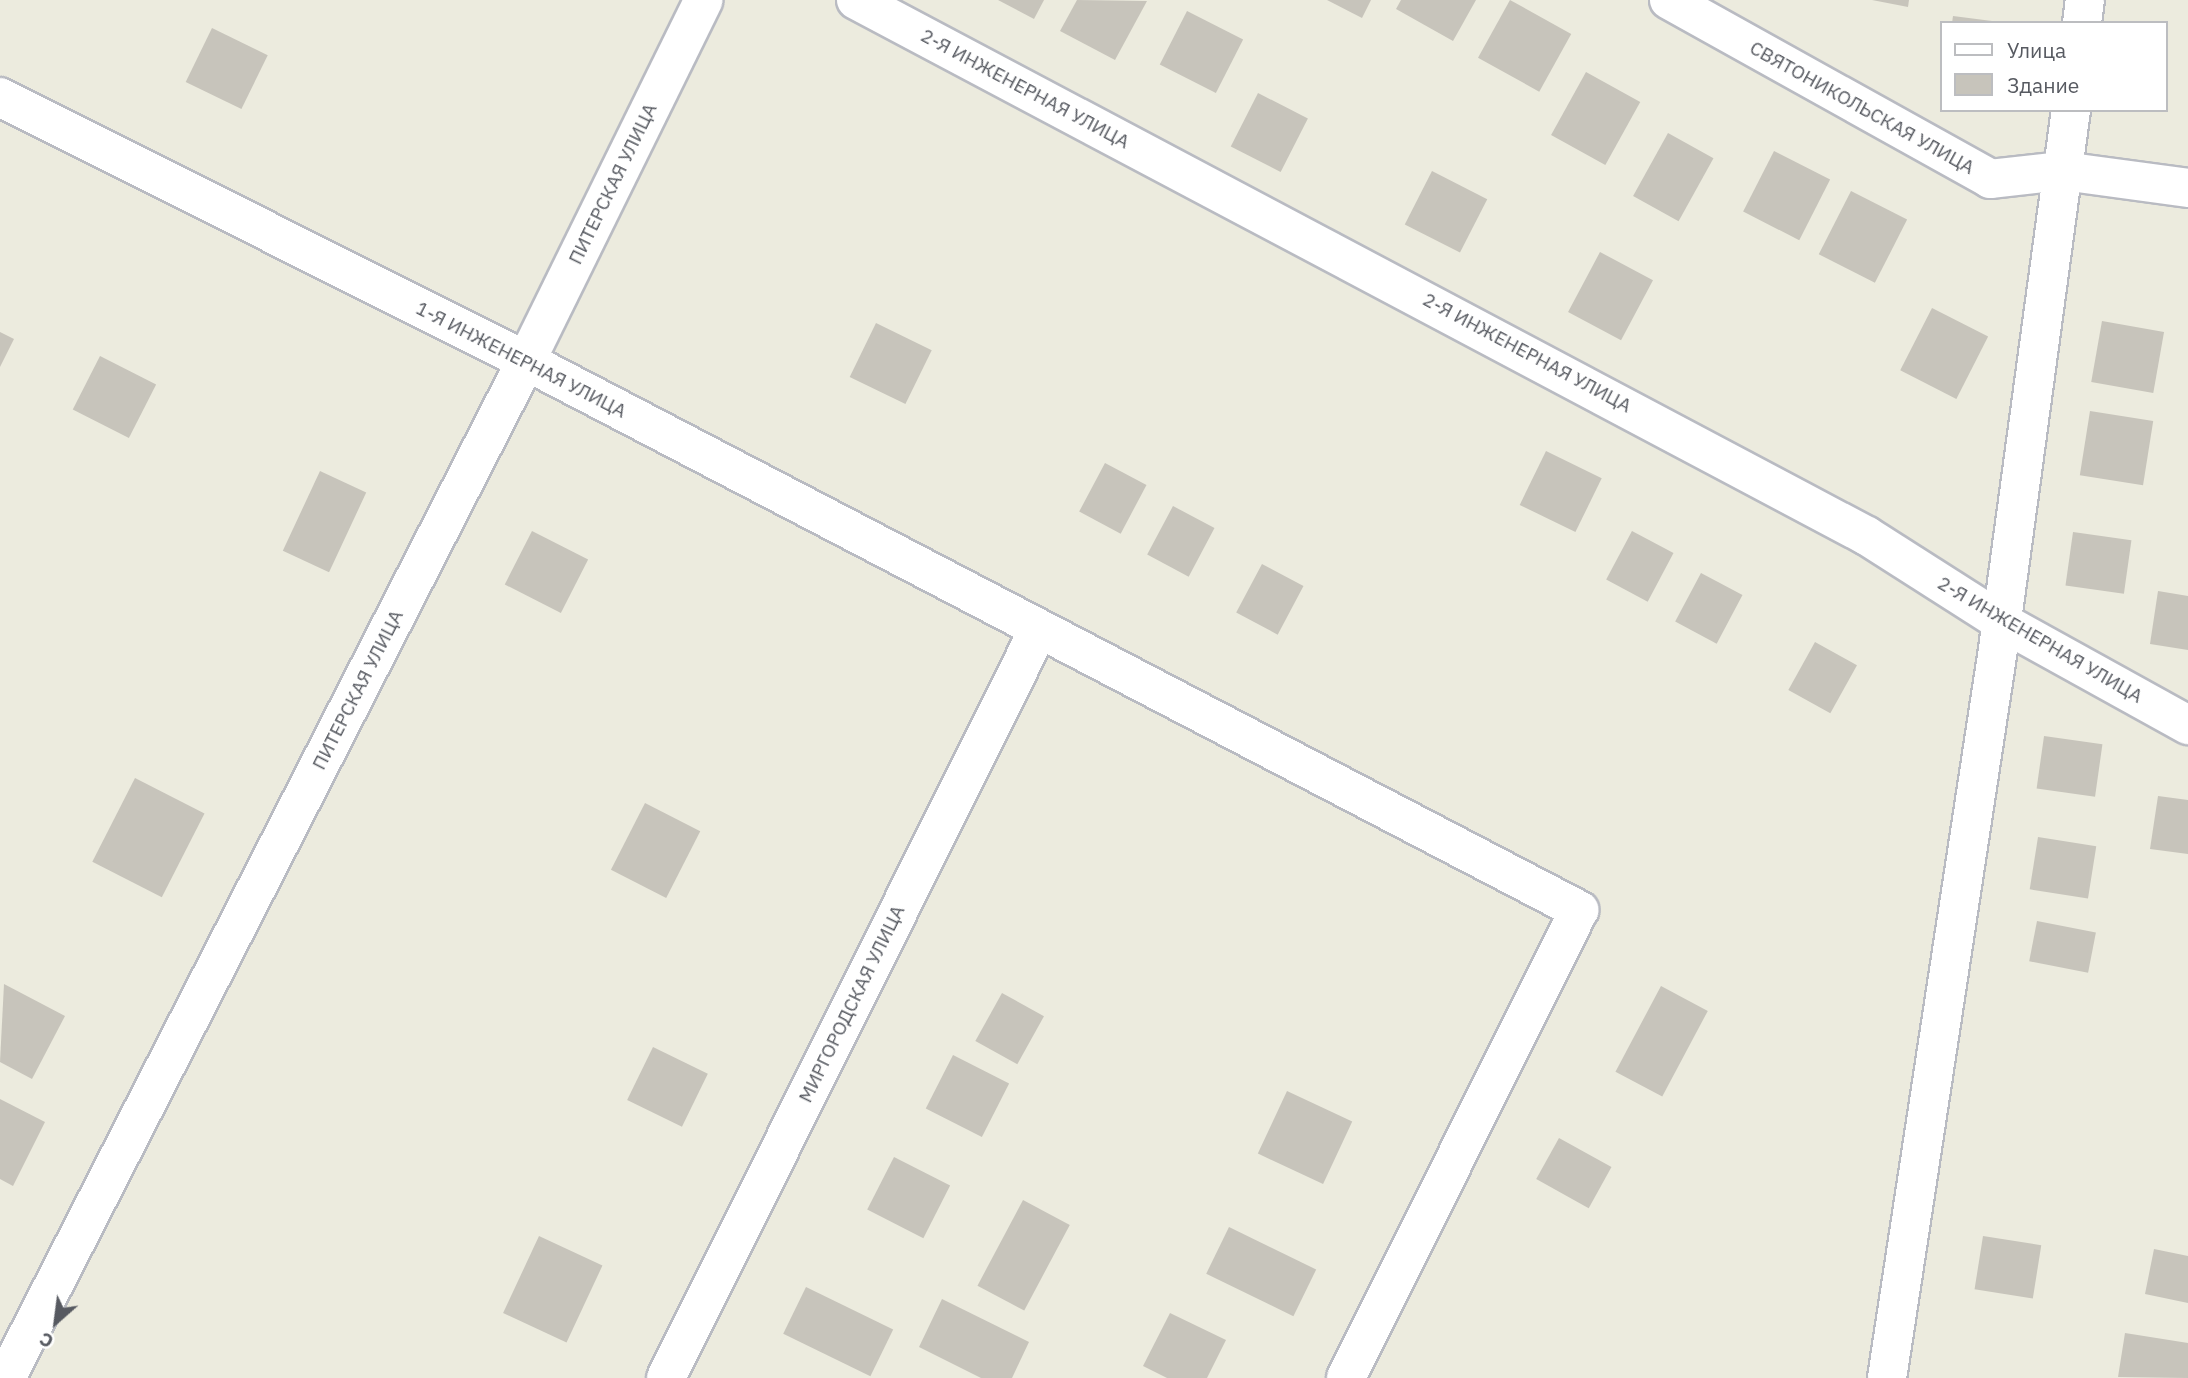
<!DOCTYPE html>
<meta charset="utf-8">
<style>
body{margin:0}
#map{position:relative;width:2188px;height:1378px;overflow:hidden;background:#ecebde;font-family:"IBM Plex Sans",sans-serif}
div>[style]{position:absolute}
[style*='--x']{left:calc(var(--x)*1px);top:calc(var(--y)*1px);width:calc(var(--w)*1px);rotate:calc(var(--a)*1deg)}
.building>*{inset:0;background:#c7c4bb;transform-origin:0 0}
.roads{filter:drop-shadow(2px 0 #b9bbc2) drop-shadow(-2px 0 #b9bbc2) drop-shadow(0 2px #b9bbc2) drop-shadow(0 -2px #b9bbc2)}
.minor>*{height:38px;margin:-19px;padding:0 19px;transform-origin:19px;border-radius:19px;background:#fff}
span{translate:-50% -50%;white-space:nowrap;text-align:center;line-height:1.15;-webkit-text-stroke:5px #fff;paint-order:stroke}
.street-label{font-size:19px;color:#575a61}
.legend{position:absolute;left:1940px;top:21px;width:228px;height:91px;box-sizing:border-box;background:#fff;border:2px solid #bcbdc0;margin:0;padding:9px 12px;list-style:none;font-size:21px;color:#575a61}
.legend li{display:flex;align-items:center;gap:14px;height:35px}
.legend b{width:35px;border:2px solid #bcbdc0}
.north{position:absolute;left:21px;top:1287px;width:70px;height:70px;-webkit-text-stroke:5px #fff;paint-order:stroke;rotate:208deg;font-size:19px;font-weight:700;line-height:28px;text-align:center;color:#575a61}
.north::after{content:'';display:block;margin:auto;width:24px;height:32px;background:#575a61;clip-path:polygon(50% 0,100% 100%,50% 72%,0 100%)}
</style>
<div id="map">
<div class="building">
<i style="clip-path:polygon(998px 0,1044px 0,1034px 19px)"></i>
<i style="clip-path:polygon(1077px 0,1147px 1px,1115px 60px,1060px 31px)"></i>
<i style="clip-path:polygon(1327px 0,1371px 0,1362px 18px)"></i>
<i style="clip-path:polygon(1401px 0,1476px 0,1453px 41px,1396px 9px)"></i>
<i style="left:1510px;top:0;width:70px;height:66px;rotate:29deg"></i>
<i style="clip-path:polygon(1872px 0,1909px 0,1908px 7px)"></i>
<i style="left:1187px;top:11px;width:63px;height:60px;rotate:27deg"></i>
<i style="clip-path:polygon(1953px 16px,1992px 21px,1991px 23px,1952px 23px)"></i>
<i style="left:212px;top:28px;width:62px;height:60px;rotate:26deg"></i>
<i style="left:1586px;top:72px;width:62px;height:72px;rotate:29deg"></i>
<i style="left:1258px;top:93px;width:56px;height:60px;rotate:27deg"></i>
<i style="left:1668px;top:133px;width:52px;height:72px;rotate:29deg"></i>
<i style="left:1774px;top:151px;width:63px;height:68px;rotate:27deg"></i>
<i style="left:1432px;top:171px;width:62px;height:60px;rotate:27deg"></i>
<i style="left:1851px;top:191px;width:63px;height:71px;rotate:27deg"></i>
<i style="left:1600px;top:252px;width:60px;height:68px;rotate:28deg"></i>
<i style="left:1932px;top:308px;width:63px;height:70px;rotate:27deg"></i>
<i style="left:2102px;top:321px;width:63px;height:62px;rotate:10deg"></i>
<i style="left:876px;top:323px;width:62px;height:60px;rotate:26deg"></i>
<i style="clip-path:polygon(0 332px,14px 339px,0 367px)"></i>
<i style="left:100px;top:356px;width:63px;height:60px;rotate:27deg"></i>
<i style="left:2090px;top:411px;width:64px;height:65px;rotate:9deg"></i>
<i style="left:1546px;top:451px;width:62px;height:60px;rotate:26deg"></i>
<i style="left:1105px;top:463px;width:47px;height:55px;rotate:28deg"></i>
<i style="left:320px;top:471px;width:51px;height:88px;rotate:25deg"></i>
<i style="left:1173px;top:506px;width:47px;height:55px;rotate:28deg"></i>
<i style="left:532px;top:531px;width:63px;height:60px;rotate:27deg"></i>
<i style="left:1632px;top:531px;width:47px;height:55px;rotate:28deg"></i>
<i style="left:2073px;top:532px;width:59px;height:54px;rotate:8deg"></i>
<i style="left:1262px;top:564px;width:47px;height:55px;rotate:28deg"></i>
<i style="left:1701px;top:573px;width:47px;height:55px;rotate:28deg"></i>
<i style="clip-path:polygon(2158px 591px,2188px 596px,2188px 650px,2150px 644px)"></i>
<i style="left:1815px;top:642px;width:48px;height:55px;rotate:29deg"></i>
<i style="left:2044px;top:736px;width:59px;height:53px;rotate:8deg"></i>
<i style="left:135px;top:778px;width:78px;height:94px;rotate:27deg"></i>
<i style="clip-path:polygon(2158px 796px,2188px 800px,2188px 854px,2150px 849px)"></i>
<i style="left:645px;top:803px;width:62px;height:75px;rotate:27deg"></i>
<i style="left:2038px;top:837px;width:59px;height:53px;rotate:9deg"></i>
<i style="left:2037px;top:921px;width:60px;height:41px;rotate:11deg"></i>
<i style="clip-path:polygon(4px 984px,65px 1016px,32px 1079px,0 1062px)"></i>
<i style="left:1661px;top:986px;width:53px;height:97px;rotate:28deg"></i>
<i style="left:1002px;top:993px;width:48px;height:55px;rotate:29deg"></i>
<i style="left:653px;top:1047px;width:61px;height:59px;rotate:26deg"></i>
<i style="left:953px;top:1055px;width:63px;height:60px;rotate:27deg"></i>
<i style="left:1287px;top:1091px;width:72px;height:69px;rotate:25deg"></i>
<i style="clip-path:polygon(0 1099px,45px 1122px,13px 1186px,0 1179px)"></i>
<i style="left:1559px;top:1138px;width:60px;height:47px;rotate:29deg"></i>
<i style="left:894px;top:1157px;width:63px;height:59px;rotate:27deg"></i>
<i style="left:1023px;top:1200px;width:53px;height:97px;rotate:28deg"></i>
<i style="left:1229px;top:1227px;width:97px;height:52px;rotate:26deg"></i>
<i style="left:539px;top:1236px;width:70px;height:85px;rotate:25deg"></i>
<i style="left:1983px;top:1236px;width:59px;height:54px;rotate:9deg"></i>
<i style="clip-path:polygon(2154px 1249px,2188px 1256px,2188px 1303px,2145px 1294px)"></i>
<i style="left:806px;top:1287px;width:97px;height:52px;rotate:26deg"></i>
<i style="clip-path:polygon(942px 1299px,1029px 1342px,1012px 1378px,981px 1378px,919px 1347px)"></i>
<i style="clip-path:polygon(1170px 1313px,1226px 1340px,1207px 1378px,1167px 1378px,1143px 1366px)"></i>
<i style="clip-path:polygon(2125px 1333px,2188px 1343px,2188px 1378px,2118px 1377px)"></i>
</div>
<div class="roads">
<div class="minor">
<i style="--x:856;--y:0;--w:1144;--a:27.93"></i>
<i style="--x:1867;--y:536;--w:160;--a:32.5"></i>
<i style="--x:2002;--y:622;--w:213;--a:29"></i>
<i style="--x:1669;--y:0;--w:368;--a:29.1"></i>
<i style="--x:1990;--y:179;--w:73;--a:-6.3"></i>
<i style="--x:2063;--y:171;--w:126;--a:7.7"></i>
<i style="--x:2082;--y:23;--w:23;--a:-83"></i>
<i style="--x:0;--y:97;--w:589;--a:26.65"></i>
<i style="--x:526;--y:361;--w:1188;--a:27.54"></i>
<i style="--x:1579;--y:910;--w:523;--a:116.47"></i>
<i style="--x:6;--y:1378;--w:1142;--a:-62.92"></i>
<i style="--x:526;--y:361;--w:402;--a:-63.8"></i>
<i style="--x:666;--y:1378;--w:835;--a:-63.53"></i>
<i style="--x:1887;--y:1378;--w:737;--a:-81.34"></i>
<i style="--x:1998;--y:649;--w:544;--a:-82.29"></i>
</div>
</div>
<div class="street-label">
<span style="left:1025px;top:89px;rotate:28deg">2-Я ИНЖЕНЕРНАЯ УЛИЦА</span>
<span style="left:1862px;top:108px;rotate:29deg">СВЯТОНИКОЛЬСКАЯ УЛИЦА</span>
<span style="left:613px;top:184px;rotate:-64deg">ПИТЕРСКАЯ УЛИЦА</span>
<span style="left:1527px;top:353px;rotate:28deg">2-Я ИНЖЕНЕРНАЯ УЛИЦА</span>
<span style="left:521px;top:360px;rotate:27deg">1-Я ИНЖЕНЕРНАЯ УЛИЦА</span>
<span style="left:2040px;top:640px;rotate:30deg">2-Я ИНЖЕНЕРНАЯ УЛИЦА</span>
<span style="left:358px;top:690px;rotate:-63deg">ПИТЕРСКАЯ УЛИЦА</span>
<span style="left:852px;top:1004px;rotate:-64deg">МИРГОРОДСКАЯ УЛИЦА</span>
</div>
<ul class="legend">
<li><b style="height:9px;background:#fff"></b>Улица</li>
<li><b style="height:19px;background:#c7c4bb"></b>Здание</li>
</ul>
<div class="north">С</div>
</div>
